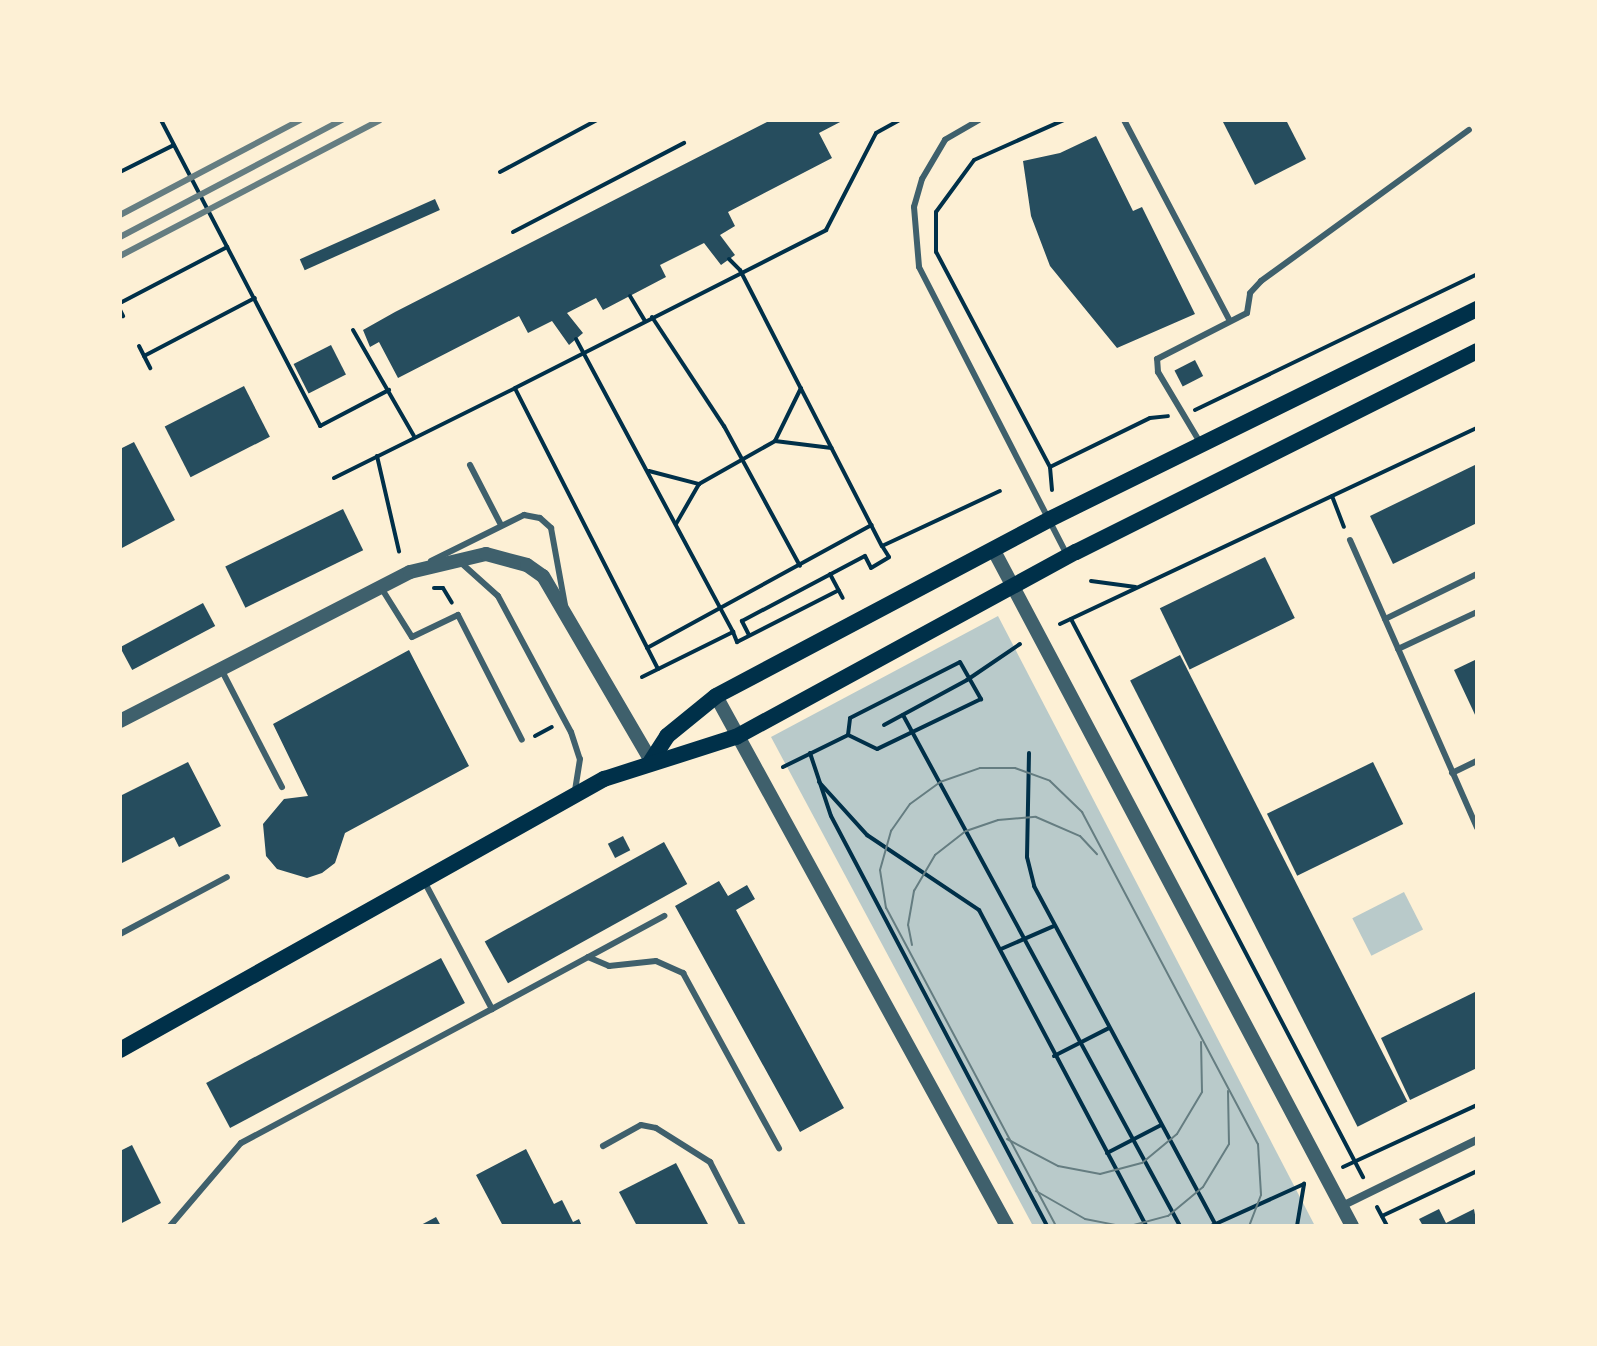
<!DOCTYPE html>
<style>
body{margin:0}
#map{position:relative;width:1597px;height:1346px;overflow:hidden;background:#fdf0d5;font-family:"Playfair Display",serif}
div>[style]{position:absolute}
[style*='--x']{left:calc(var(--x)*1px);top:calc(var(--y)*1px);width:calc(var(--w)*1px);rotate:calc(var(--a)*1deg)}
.green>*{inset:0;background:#b9caca;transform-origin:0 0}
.building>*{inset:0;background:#264d5e;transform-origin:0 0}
.path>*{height:4px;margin:-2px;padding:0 2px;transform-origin:2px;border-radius:2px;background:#003049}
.service>*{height:6px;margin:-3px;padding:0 3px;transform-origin:3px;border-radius:3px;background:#3f606c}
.minor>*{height:8px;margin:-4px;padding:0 4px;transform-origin:4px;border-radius:4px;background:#3f606c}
.tertiary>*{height:14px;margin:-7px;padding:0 7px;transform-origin:7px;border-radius:7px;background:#3f606c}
.secondary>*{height:16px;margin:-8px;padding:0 8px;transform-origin:8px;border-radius:8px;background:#003049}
.tram>*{height:2px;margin:-1px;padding:0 1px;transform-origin:1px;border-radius:1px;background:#657d81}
.rail>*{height:6px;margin:-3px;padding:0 3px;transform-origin:3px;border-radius:3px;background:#657d81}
span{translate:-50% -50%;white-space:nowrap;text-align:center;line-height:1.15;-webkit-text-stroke:8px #fdf0d5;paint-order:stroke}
.frame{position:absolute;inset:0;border:122px solid #fdf0d5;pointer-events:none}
</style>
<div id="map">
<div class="green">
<i style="clip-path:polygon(998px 616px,1315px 1226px,1033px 1226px,771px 737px)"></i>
<i style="left:1404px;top:892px;width:42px;height:58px;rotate:63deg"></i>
</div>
<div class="building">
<i style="clip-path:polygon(771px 120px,844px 120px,819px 133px,832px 158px,728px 212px,735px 226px,720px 235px,735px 255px,721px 265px,704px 243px,660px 265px,666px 277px,603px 310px,596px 298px,567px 313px,583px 333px,569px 345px,552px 321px,528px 333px,519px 316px,398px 378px,379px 342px,370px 347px,363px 330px,395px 312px)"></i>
<i style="clip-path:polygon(1222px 120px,1286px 120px,1306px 159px,1255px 185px)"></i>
<i style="clip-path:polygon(1096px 136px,1133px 211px,1142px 207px,1195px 314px,1117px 348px,1050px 266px,1031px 216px,1023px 161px,1060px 153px)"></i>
<i style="left:435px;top:199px;width:12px;height:148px;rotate:66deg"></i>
<i style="left:331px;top:345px;width:33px;height:42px;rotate:63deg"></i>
<i style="left:1195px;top:360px;width:18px;height:23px;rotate:63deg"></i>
<i style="left:244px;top:386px;width:57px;height:89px;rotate:63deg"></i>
<i style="clip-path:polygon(134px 442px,175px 520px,120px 549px,120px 449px)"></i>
<i style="clip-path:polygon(1477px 464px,1477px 523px,1393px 564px,1370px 516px)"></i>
<i style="left:343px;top:509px;width:46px;height:131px;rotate:64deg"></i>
<i style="left:1265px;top:557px;width:68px;height:117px;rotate:64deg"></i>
<i style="left:203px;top:603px;width:26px;height:94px;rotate:62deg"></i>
<i style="clip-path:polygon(409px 650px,469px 766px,345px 833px,335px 863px,322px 873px,307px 878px,277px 869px,266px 856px,263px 824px,284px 799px,308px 796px,273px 724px)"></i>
<i style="left:1180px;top:655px;width:501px;height:56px;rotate:63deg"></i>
<i style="clip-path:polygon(1477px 659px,1477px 719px,1454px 670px)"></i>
<i style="clip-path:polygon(188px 762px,221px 826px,179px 847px,174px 837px,120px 864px,120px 796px)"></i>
<i style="left:1373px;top:762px;width:69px;height:118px;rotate:64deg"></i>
<i style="left:623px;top:836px;width:16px;height:17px;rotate:63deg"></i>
<i style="left:664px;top:842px;width:48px;height:205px;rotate:61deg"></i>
<i style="clip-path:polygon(719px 881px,728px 896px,747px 885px,755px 899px,736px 910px,844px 1108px,800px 1132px,675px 906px)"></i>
<i style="left:441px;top:958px;width:51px;height:266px;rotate:62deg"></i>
<i style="clip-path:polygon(1477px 991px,1477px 1068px,1410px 1100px,1381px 1038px)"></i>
<i style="clip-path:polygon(132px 1145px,161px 1203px,120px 1224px,120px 1151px)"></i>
<i style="clip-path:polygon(526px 1149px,554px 1204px,562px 1200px,573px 1222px,579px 1219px,582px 1226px,503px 1226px,476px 1175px)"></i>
<i style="clip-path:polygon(676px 1163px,709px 1226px,637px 1226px,619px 1192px)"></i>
<i style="clip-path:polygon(1439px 1209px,1446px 1223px,1474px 1209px,1477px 1226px,1423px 1226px,1419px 1219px)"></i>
<i style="clip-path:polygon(436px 1217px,441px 1226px,419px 1226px)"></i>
</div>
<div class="path">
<i style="--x:161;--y:120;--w:345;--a:62.5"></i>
<i style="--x:320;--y:426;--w:78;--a:-27.6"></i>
<i style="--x:120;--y:172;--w:60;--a:-26.6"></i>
<i style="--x:500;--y:172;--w:110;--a:-28.2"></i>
<i style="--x:513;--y:232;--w:193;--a:-27.5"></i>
<i style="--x:729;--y:259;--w:16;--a:45"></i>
<i style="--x:740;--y:270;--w:310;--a:62.8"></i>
<i style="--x:630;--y:296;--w:29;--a:59"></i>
<i style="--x:120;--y:303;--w:121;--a:-27.6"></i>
<i style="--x:120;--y:310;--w:7;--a:63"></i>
<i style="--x:652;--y:317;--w:131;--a:56.6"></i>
<i style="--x:724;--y:426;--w:159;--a:61.5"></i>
<i style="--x:353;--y:330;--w:122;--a:60.1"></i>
<i style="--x:576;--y:339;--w:332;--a:61.8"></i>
<i style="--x:139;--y:346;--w:25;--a:63"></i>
<i style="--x:144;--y:356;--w:125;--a:-27.6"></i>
<i style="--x:801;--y:388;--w:59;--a:116.1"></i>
<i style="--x:775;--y:441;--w:57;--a:7"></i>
<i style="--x:1195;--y:410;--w:313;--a:-25.7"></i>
<i style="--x:377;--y:456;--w:98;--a:77"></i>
<i style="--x:1050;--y:467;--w:111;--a:-26.1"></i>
<i style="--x:1150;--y:418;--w:18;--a:-6"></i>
<i style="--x:649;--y:471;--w:52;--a:14.6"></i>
<i style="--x:699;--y:484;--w:46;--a:119.9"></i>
<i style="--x:334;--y:478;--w:202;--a:-26.4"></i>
<i style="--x:699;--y:484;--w:87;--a:-29.5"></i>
<i style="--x:1052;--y:490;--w:23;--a:-95"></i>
<i style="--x:1050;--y:467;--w:243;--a:-117.9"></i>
<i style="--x:936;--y:252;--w:40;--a:-90"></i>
<i style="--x:936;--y:212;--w:64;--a:-53.8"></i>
<i style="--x:974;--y:160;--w:98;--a:-24"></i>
<i style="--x:1332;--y:496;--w:33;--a:69"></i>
<i style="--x:830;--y:574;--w:27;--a:62"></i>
<i style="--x:1091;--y:581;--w:45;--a:7.6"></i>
<i style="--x:434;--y:588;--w:9;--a:0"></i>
<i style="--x:443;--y:588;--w:17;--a:59"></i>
<i style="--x:1071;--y:619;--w:630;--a:62.38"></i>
<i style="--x:1060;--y:624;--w:461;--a:-25.2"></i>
<i style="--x:749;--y:635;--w:16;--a:-117"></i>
<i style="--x:742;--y:621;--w:139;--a:-27.9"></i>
<i style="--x:865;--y:556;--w:13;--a:63"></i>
<i style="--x:871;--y:568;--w:21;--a:-31"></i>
<i style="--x:889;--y:557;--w:13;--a:-122"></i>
<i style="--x:882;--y:546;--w:130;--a:-25"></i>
<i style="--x:647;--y:648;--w:256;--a:-28.7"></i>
<i style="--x:658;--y:669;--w:315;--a:-117"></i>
<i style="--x:515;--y:388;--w:349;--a:-26.9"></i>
<i style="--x:826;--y:230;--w:109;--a:-62.7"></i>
<i style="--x:876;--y:133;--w:26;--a:-29"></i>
<i style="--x:642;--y:677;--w:102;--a:-26.3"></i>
<i style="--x:733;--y:632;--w:11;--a:68"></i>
<i style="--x:737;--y:642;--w:114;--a:-27"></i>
<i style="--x:903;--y:715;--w:581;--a:61.54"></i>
<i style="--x:884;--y:725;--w:94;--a:-28.5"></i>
<i style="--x:967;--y:680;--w:64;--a:-34.2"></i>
<i style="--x:535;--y:736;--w:19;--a:-28"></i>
<i style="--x:810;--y:753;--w:66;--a:71.6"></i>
<i style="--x:831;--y:816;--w:463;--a:62.2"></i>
<i style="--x:1029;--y:753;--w:104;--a:91.1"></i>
<i style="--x:1027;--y:857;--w:30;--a:76"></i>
<i style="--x:1034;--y:886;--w:386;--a:61.8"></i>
<i style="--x:783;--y:767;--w:72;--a:-26.2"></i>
<i style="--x:848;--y:735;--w:17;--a:-83"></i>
<i style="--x:850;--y:718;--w:123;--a:-27"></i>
<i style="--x:960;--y:662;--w:43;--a:60.4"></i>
<i style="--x:981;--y:699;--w:115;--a:154.3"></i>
<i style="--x:877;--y:749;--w:32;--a:-154"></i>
<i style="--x:819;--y:782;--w:72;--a:47.8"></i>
<i style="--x:867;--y:835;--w:135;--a:33.8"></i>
<i style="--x:979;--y:910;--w:357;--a:62.1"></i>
<i style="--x:1001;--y:949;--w:58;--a:-23.5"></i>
<i style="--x:1054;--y:1056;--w:62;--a:-27"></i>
<i style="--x:1107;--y:1153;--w:61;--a:-27.4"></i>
<i style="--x:1343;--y:1167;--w:148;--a:-24.8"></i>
<i style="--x:1377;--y:1207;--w:21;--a:62"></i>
<i style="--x:1382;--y:1216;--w:105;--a:-25.3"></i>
<i style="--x:1211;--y:1226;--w:102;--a:-24.3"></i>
<i style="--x:1297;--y:1226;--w:43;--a:-80.5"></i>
</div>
<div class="service">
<i style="--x:979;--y:120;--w:39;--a:150"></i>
<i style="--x:945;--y:140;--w:45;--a:120.5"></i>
<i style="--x:922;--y:179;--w:29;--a:106"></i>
<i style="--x:914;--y:207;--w:60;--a:85.2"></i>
<i style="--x:919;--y:267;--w:326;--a:62.8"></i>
<i style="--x:1124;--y:120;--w:227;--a:62.2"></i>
<i style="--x:1201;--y:444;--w:84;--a:-120.8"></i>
<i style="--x:1158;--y:372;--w:13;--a:-94"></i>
<i style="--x:1157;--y:359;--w:101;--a:-27.1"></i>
<i style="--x:1247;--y:313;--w:20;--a:-81"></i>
<i style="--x:1250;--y:293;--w:16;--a:-47"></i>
<i style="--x:1261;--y:281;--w:257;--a:-36"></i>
<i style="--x:470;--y:465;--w:68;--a:62.7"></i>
<i style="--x:1350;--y:540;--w:86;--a:66.1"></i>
<i style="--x:431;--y:561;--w:104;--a:-26.3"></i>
<i style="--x:524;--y:515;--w:16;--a:11"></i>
<i style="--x:540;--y:518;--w:15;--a:42"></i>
<i style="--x:551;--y:528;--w:78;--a:79.7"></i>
<i style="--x:459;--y:561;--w:52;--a:41.9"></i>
<i style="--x:498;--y:596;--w:154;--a:61.8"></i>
<i style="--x:571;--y:732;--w:28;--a:72"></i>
<i style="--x:580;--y:759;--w:33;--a:99"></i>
<i style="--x:1477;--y:574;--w:102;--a:153.9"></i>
<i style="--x:1385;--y:619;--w:228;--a:66.2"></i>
<i style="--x:380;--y:586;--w:60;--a:57.9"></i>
<i style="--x:412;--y:637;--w:51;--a:-25.6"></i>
<i style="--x:458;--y:615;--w:140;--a:62.9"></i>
<i style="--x:1398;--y:649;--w:87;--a:-25.1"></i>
<i style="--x:221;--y:669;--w:133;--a:62.7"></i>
<i style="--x:1452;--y:773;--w:28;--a:-26"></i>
<i style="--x:120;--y:934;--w:121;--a:-28"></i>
<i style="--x:588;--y:957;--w:23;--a:23"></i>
<i style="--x:609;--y:966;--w:47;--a:-6.1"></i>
<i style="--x:656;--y:961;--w:30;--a:24"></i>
<i style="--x:683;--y:973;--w:200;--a:61.3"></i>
<i style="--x:492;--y:1009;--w:196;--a:-28.4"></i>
<i style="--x:603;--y:1146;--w:43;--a:-28.9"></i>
<i style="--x:641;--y:1125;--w:15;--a:11"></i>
<i style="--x:656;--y:1128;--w:64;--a:32.2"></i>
<i style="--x:710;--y:1162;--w:72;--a:62.7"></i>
<i style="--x:170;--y:1226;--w:109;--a:-49.5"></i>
<i style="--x:241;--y:1143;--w:285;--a:-28.1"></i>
<i style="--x:492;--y:1009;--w:143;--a:-118"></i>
</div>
<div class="minor">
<i style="--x:1342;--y:1206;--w:150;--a:-26.1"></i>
</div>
<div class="tertiary">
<i style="--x:993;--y:549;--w:766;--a:62.06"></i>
<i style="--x:716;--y:696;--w:605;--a:61.23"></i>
<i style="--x:120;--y:721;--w:326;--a:-27.2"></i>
<i style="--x:410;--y:572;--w:78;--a:-13.3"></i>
<i style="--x:486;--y:554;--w:42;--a:15"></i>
<i style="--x:527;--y:565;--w:19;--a:35"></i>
<i style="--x:543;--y:576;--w:214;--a:59.7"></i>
</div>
<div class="secondary">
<i style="--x:651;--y:761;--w:30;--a:-57"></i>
<i style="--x:667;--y:736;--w:63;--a:-39.2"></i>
<i style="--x:716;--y:696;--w:378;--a:-27.9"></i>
<i style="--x:1050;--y:519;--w:476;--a:-26.2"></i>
<i style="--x:120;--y:1050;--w:555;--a:-29.25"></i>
<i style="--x:604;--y:779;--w:139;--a:-17.7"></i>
<i style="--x:736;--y:737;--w:387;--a:-28.6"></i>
<i style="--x:1076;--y:552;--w:449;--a:-26.6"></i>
</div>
<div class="tram">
<i style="--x:912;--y:945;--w:20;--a:-101"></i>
<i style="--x:908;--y:925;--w:35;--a:-80"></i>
<i style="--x:914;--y:891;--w:42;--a:-59.7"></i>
<i style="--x:935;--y:855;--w:39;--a:-38"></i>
<i style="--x:966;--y:831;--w:34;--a:-19"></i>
<i style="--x:998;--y:820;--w:38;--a:-5"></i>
<i style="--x:1036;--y:817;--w:48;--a:23.4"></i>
<i style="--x:1080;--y:836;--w:25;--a:47"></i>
<i style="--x:1007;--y:1139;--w:58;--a:27.9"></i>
<i style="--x:1058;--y:1166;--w:43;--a:10.8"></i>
<i style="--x:1100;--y:1174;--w:43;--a:-14.7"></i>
<i style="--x:1142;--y:1163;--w:45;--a:-39.6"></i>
<i style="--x:1177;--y:1134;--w:49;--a:-59.2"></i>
<i style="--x:1202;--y:1092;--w:50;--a:-91.1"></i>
<i style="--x:1036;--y:1191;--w:56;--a:29.7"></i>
<i style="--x:1085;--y:1219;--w:36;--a:11"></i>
<i style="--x:1056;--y:1226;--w:361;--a:-118.1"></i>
<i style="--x:886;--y:908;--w:38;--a:-99"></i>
<i style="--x:880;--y:870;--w:41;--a:-74.2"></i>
<i style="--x:891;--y:831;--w:33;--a:-55"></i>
<i style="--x:910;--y:804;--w:37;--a:-36"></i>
<i style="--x:940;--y:782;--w:42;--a:-19.3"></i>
<i style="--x:980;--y:768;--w:35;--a:0"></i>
<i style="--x:1015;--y:768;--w:37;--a:20"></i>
<i style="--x:1050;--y:781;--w:45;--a:44.1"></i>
<i style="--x:1082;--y:812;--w:376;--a:62.1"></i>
<i style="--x:1258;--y:1144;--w:51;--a:86.6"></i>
<i style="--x:1261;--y:1195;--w:33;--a:111"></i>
<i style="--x:1130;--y:1226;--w:39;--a:-15"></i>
<i style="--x:1168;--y:1216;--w:45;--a:-39.6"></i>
<i style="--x:1203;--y:1187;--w:50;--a:-58.8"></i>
<i style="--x:1229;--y:1144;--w:53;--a:-91.1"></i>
</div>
<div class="rail">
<i style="--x:120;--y:215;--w:204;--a:-27.8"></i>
<i style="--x:120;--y:237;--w:251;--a:-27.8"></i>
<i style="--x:120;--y:256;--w:293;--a:-27.6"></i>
</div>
<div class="frame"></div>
</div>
